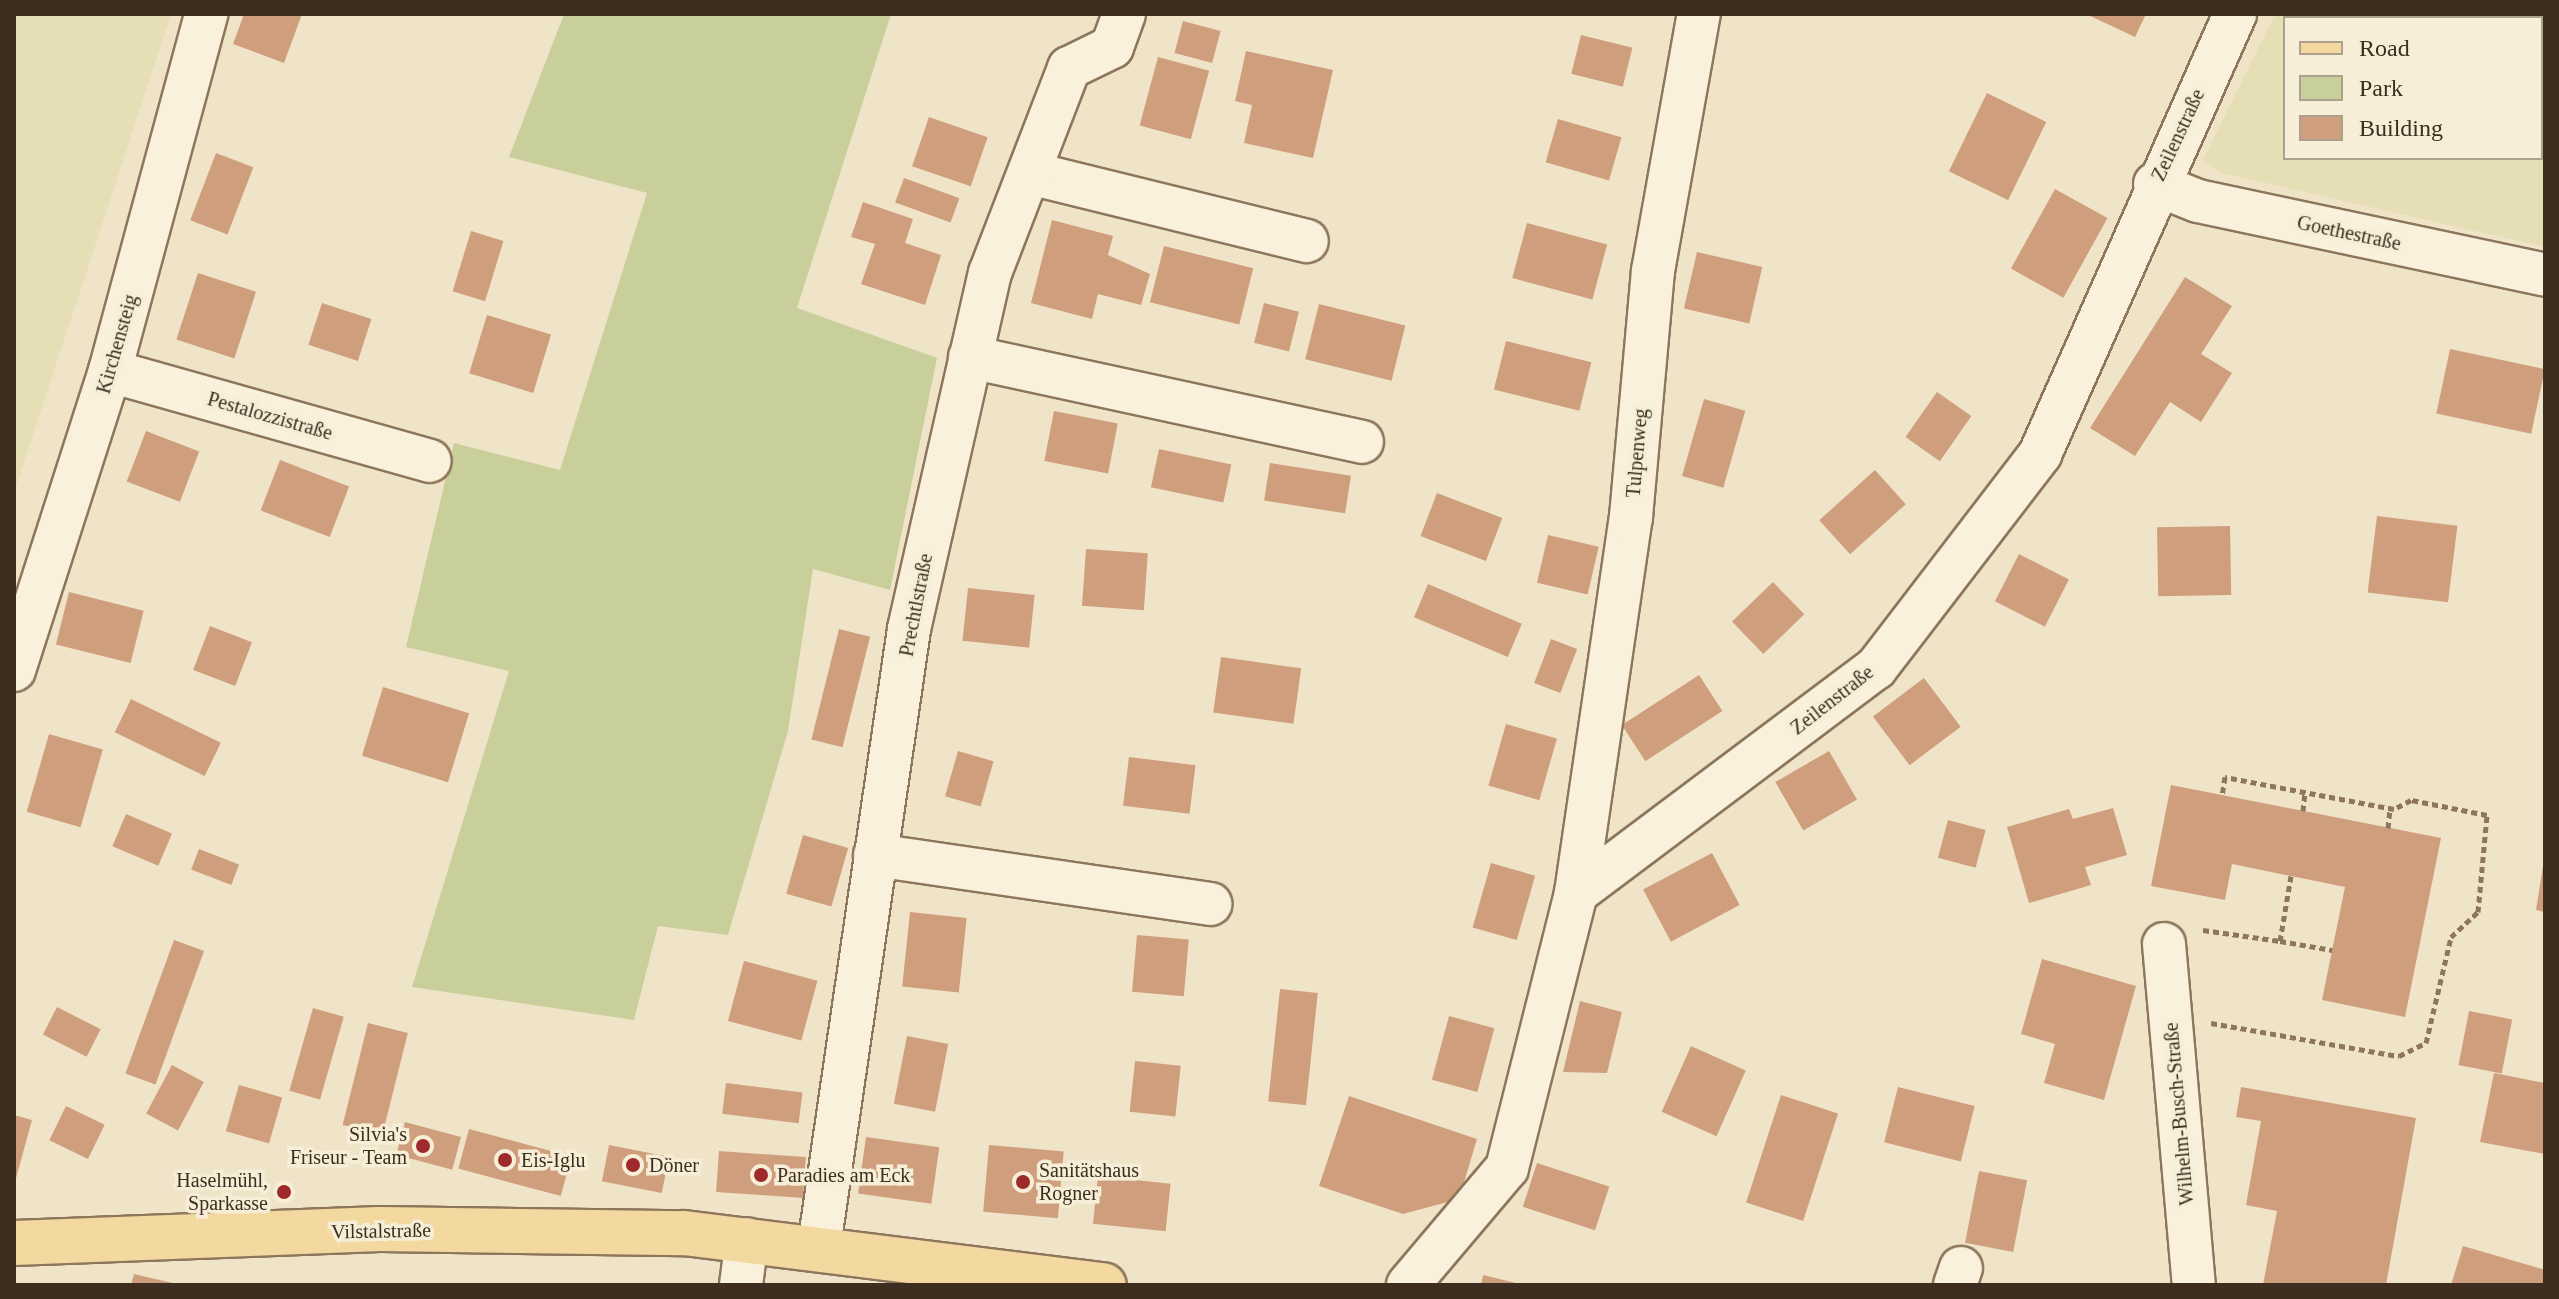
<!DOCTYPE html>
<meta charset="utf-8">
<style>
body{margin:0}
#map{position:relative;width:2559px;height:1299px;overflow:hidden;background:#f0e4c8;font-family:"Times New Roman",serif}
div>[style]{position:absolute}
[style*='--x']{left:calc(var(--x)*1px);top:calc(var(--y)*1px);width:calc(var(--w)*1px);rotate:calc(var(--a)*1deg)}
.farmland>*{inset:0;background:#e6deb5}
.green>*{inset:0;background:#c9cf9b}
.building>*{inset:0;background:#cf9f7d;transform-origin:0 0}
.path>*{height:5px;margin-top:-2.5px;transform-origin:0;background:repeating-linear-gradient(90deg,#8d765c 0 6px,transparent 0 10px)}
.roads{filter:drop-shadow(2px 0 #8d765c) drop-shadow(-2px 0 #8d765c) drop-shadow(0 2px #8d765c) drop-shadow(0 -2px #8d765c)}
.minor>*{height:42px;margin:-21px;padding:0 21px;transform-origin:21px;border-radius:21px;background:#faf1dc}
.major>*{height:44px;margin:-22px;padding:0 22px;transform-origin:22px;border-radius:22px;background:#f3d9a0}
.dots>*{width:22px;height:22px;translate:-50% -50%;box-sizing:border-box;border:4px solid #f7eed8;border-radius:50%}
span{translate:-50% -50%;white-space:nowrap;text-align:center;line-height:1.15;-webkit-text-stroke:7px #f7eed8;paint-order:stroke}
.street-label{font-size:20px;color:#3d2e20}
.poi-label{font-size:20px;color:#3d2e20}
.right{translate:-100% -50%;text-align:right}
.left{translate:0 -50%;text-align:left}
.frame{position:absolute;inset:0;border:16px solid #3d2e20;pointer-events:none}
.legend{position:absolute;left:2283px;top:16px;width:260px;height:144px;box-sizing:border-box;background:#f7eed8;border:2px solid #ada18e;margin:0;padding:10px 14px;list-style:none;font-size:24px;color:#3d2e20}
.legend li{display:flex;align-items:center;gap:16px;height:40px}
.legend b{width:40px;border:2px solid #ada18e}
</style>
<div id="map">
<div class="farmland">
<i style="clip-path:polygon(14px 14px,171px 14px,14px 493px)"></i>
<i style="clip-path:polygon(evenodd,2275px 14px,2545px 14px,2545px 247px,2222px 173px,2203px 160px,2275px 14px,2285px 18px,2541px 18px,2541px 158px,2285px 158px,2285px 18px)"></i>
</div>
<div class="green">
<i style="clip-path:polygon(564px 14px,891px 14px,797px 308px,937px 358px,890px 590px,813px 569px,788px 731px,728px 935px,658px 926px,634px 1020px,412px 987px,509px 671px,406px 647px,454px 443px,560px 470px,647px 193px,509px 157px)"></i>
</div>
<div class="building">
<i style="clip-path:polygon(244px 14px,302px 14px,284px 63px,233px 44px)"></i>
<i style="clip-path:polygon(2086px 14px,2146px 14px,2135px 37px)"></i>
<i style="left:1183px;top:21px;width:39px;height:33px;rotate:15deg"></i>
<i style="left:1581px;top:35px;width:53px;height:40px;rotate:14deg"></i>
<i style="clip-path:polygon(1246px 51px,1333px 70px,1313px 158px,1244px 143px,1252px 105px,1235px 101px)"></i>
<i style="left:1158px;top:57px;width:53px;height:71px;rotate:15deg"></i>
<i style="left:1987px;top:93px;width:66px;height:87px;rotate:26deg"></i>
<i style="left:929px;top:117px;width:62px;height:52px;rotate:19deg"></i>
<i style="left:1558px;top:119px;width:66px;height:45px;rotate:16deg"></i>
<i style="left:216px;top:153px;width:40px;height:72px;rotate:21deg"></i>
<i style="left:904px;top:178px;width:59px;height:26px;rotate:20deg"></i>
<i style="left:2055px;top:189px;width:60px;height:91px;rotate:29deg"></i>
<i style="clip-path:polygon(863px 202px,913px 219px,905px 243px,941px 255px,925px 305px,861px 284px,875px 244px,851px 237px)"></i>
<i style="clip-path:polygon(1052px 220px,1113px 236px,1108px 255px,1150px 274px,1141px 305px,1098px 294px,1092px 319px,1031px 303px)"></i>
<i style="left:1527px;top:223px;width:83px;height:57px;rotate:15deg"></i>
<i style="left:471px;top:231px;width:34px;height:63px;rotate:17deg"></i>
<i style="left:1164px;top:246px;width:92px;height:58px;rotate:14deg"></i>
<i style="left:1697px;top:252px;width:67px;height:58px;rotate:13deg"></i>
<i style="left:198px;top:273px;width:61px;height:70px;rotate:18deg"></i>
<i style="clip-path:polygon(2185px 277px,2232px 306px,2201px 354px,2232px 373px,2201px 422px,2170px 402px,2135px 456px,2090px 428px)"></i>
<i style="left:322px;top:303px;width:52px;height:44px;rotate:18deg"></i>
<i style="left:1264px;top:303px;width:36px;height:41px;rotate:14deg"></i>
<i style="left:1319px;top:304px;width:89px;height:57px;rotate:14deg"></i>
<i style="left:487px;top:315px;width:67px;height:61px;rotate:17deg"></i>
<i style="left:1506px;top:341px;width:88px;height:50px;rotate:14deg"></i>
<i style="left:2450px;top:349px;width:97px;height:66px;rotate:12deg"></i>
<i style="left:1937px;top:392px;width:42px;height:55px;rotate:35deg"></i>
<i style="left:1704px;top:399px;width:43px;height:80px;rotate:16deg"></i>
<i style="left:1054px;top:411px;width:65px;height:51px;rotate:11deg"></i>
<i style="left:146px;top:431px;width:57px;height:54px;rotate:21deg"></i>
<i style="left:1159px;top:449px;width:74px;height:39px;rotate:12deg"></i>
<i style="left:280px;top:460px;width:74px;height:54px;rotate:21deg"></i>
<i style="left:1270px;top:463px;width:82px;height:38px;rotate:9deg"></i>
<i style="left:1875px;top:470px;width:46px;height:75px;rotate:48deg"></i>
<i style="left:1437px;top:493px;width:70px;height:46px;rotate:21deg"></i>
<i style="left:2377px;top:516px;width:81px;height:77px;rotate:7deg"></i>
<i style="left:2230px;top:526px;width:69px;height:73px;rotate:89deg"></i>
<i style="left:1548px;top:535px;width:52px;height:49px;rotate:13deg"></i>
<i style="left:1086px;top:549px;width:62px;height:57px;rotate:4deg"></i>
<i style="left:2019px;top:554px;width:56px;height:53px;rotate:27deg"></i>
<i style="left:1773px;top:582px;width:45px;height:57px;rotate:46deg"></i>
<i style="left:1428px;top:584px;width:102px;height:36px;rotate:23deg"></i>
<i style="left:968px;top:588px;width:67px;height:53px;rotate:6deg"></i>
<i style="left:69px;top:592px;width:77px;height:54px;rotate:14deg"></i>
<i style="left:210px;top:626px;width:45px;height:47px;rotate:21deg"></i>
<i style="left:839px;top:629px;width:32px;height:114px;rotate:14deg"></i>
<i style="left:1551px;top:639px;width:28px;height:47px;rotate:21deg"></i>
<i style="left:1221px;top:657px;width:81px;height:56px;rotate:8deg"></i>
<i style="left:1699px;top:675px;width:43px;height:92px;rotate:57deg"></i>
<i style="left:1924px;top:678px;width:61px;height:64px;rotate:53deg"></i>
<i style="left:383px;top:687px;width:90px;height:72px;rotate:17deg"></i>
<i style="left:131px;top:699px;width:100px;height:37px;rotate:26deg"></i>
<i style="left:1506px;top:724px;width:53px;height:64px;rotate:16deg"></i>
<i style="left:49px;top:734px;width:56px;height:81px;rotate:16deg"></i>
<i style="left:958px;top:751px;width:37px;height:47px;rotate:16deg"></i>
<i style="left:1829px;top:751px;width:56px;height:62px;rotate:60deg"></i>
<i style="left:1129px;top:757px;width:67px;height:49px;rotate:7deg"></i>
<i style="clip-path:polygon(2171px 785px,2441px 838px,2405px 1017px,2322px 1000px,2345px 887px,2232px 864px,2225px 900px,2151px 886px)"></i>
<i style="clip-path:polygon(2113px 808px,2127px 855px,2085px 867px,2091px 885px,2029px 903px,2007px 827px,2069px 809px,2073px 819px)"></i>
<i style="left:126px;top:814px;width:50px;height:35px;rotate:23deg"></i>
<i style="left:1948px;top:820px;width:39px;height:39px;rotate:15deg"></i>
<i style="left:803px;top:835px;width:47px;height:61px;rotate:16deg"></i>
<i style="left:199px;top:849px;width:43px;height:22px;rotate:21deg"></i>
<i style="left:1712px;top:853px;width:59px;height:78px;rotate:62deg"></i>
<i style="left:1491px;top:863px;width:46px;height:67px;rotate:16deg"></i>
<i style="clip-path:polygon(2543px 866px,2545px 866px,2545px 912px,2536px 910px)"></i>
<i style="left:910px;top:912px;width:57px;height:75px;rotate:6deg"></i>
<i style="left:1137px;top:935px;width:52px;height:57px;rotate:5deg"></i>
<i style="left:174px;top:940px;width:32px;height:142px;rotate:20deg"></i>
<i style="clip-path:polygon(2042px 959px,2136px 986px,2104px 1100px,2044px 1083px,2055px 1044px,2021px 1034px)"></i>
<i style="left:744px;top:961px;width:76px;height:62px;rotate:15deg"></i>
<i style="left:1280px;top:989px;width:38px;height:113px;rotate:6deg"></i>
<i style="clip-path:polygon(1580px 1001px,1622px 1012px,1607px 1073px,1563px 1072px)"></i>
<i style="left:57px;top:1007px;width:49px;height:31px;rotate:27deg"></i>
<i style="left:313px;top:1008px;width:32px;height:86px;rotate:16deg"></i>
<i style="left:2469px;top:1011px;width:44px;height:55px;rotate:11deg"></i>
<i style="left:1449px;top:1016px;width:47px;height:66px;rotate:15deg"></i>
<i style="left:368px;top:1023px;width:41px;height:105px;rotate:14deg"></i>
<i style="left:907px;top:1036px;width:42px;height:69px;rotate:11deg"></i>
<i style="left:1691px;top:1046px;width:60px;height:72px;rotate:24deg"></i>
<i style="left:1135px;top:1061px;width:46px;height:51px;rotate:6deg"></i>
<i style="left:172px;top:1065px;width:36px;height:55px;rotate:28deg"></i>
<i style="clip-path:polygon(2494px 1073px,2545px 1083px,2545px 1154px,2480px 1142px)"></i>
<i style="left:726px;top:1083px;width:77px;height:31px;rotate:7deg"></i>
<i style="left:239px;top:1085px;width:45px;height:48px;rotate:16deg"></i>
<i style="left:1898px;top:1087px;width:79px;height:57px;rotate:14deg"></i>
<i style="clip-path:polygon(2241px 1087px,2416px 1118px,2386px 1285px,2263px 1285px,2277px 1211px,2246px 1205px,2261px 1121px,2236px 1117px)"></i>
<i style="left:1781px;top:1095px;width:60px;height:113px;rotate:18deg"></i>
<i style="clip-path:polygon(1349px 1096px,1477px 1139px,1459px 1199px,1403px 1214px,1319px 1186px)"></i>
<i style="left:66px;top:1106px;width:43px;height:38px;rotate:26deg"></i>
<i style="clip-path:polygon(14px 1115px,32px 1120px,15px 1182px,14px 1182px)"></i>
<i style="left:405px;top:1122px;width:58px;height:34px;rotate:15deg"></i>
<i style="left:469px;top:1129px;width:106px;height:41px;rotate:15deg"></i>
<i style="left:866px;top:1137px;width:74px;height:57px;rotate:8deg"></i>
<i style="left:609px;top:1145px;width:61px;height:37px;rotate:11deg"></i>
<i style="left:989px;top:1145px;width:75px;height:67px;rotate:5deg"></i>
<i style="left:719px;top:1151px;width:87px;height:41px;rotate:4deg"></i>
<i style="left:1537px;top:1163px;width:76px;height:46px;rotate:18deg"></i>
<i style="left:1979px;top:1171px;width:49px;height:73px;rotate:11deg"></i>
<i style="left:1098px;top:1176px;width:73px;height:48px;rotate:6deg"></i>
<i style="clip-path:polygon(2463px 1246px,2545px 1270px,2545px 1285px,2451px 1285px)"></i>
<i style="clip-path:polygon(134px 1274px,177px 1284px,177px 1285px,131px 1285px)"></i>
<i style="clip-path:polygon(1483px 1275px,1520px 1284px,1520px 1285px,1481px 1285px)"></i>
</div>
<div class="path">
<i style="--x:2303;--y:811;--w:19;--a:-84"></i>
<i style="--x:2388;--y:828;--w:20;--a:-84"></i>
<i style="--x:2203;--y:930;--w:78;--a:8.1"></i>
<i style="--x:2280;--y:941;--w:66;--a:-80.4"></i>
<i style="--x:2280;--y:941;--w:53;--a:9.8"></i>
<i style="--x:2211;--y:1023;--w:191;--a:10"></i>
<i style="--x:2399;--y:1056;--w:30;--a:-26"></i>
<i style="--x:2426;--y:1043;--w:109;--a:-76.7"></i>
<i style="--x:2451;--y:937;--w:37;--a:-43"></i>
<i style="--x:2478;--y:912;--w:97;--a:-84.7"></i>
<i style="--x:2487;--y:815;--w:77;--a:-168.8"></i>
<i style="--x:2411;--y:800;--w:19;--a:152"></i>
<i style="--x:2394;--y:809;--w:172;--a:-169.3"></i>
<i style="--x:2225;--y:777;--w:18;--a:99"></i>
</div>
<div class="roads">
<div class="minor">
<i style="--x:1030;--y:173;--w:285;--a:13.8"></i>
<i style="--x:2155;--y:184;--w:46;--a:21.6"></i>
<i style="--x:2198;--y:201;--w:355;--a:12"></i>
<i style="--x:970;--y:357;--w:401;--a:12.2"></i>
<i style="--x:110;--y:371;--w:332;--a:15.7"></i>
<i style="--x:14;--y:670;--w:314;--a:-72.2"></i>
<i style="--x:110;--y:371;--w:370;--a:-74.9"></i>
<i style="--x:875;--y:855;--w:339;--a:8.3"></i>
<i style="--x:1576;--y:893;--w:375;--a:-36.9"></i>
<i style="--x:1876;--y:668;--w:270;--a:-52.5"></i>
<i style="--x:2040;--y:454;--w:481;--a:-66.1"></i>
<i style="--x:2164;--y:944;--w:342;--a:85"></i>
<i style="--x:819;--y:1246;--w:624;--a:-81.7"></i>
<i style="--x:909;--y:629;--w:365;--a:-77.2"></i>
<i style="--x:990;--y:273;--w:220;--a:-68.9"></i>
<i style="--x:1069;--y:68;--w:48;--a:-26"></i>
<i style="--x:1112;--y:47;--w:35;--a:-70"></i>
<i style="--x:741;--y:1285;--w:46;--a:-82.6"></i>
<i style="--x:1408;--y:1285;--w:153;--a:-49.8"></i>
<i style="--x:1507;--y:1168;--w:284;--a:-75.9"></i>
<i style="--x:1576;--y:893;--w:380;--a:-81.7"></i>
<i style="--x:1631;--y:517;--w:247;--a:-84.9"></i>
<i style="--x:1653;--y:271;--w:261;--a:-79.9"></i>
<i style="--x:1955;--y:1285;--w:18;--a:-71"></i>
</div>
<div class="major">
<i style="--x:14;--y:1243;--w:366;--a:-2.2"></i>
<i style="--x:380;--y:1229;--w:304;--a:0.8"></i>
<i style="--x:684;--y:1233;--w:423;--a:7.1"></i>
</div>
</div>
<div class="dots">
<i style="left:423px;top:1146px;background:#9e2a2b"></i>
<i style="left:505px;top:1160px;background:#9e2a2b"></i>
<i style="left:633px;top:1165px;background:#9e2a2b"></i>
<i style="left:761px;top:1175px;background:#9e2a2b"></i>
<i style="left:1023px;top:1182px;background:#9e2a2b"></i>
<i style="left:284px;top:1192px;background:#9e2a2b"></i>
</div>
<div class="street-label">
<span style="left:2178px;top:135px;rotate:-65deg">Zeilenstraße</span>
<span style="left:2349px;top:233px;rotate:12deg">Goethestraße</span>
<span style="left:117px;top:344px;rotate:-74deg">Kirchensteig</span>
<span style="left:270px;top:416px;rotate:16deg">Pestalozzistraße</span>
<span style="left:1637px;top:453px;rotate:-85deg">Tulpenweg</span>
<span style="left:916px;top:605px;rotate:-79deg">Prechtlstraße</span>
<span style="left:1832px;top:700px;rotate:-38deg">Zeilenstraße</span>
<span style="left:2179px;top:1114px;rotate:-95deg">Wilhelm-Busch-Straße</span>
<span style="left:381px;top:1231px;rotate:-1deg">Vilstalstraße</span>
</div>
<div class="poi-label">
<span class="right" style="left:407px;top:1146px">Silvia's<br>Friseur - Team</span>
<span class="left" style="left:521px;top:1160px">Eis-Iglu</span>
<span class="left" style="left:649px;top:1165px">Döner</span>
<span class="left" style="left:1039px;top:1182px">Sanitätshaus<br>Rogner</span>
<span class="left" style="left:777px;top:1175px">Paradies am Eck</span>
<span class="right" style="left:268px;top:1192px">Haselmühl,<br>Sparkasse</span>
</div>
<div class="frame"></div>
<ul class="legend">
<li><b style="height:10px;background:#f3d9a0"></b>Road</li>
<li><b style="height:22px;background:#c9cf9b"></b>Park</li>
<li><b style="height:22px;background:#cf9f7d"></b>Building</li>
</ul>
</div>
